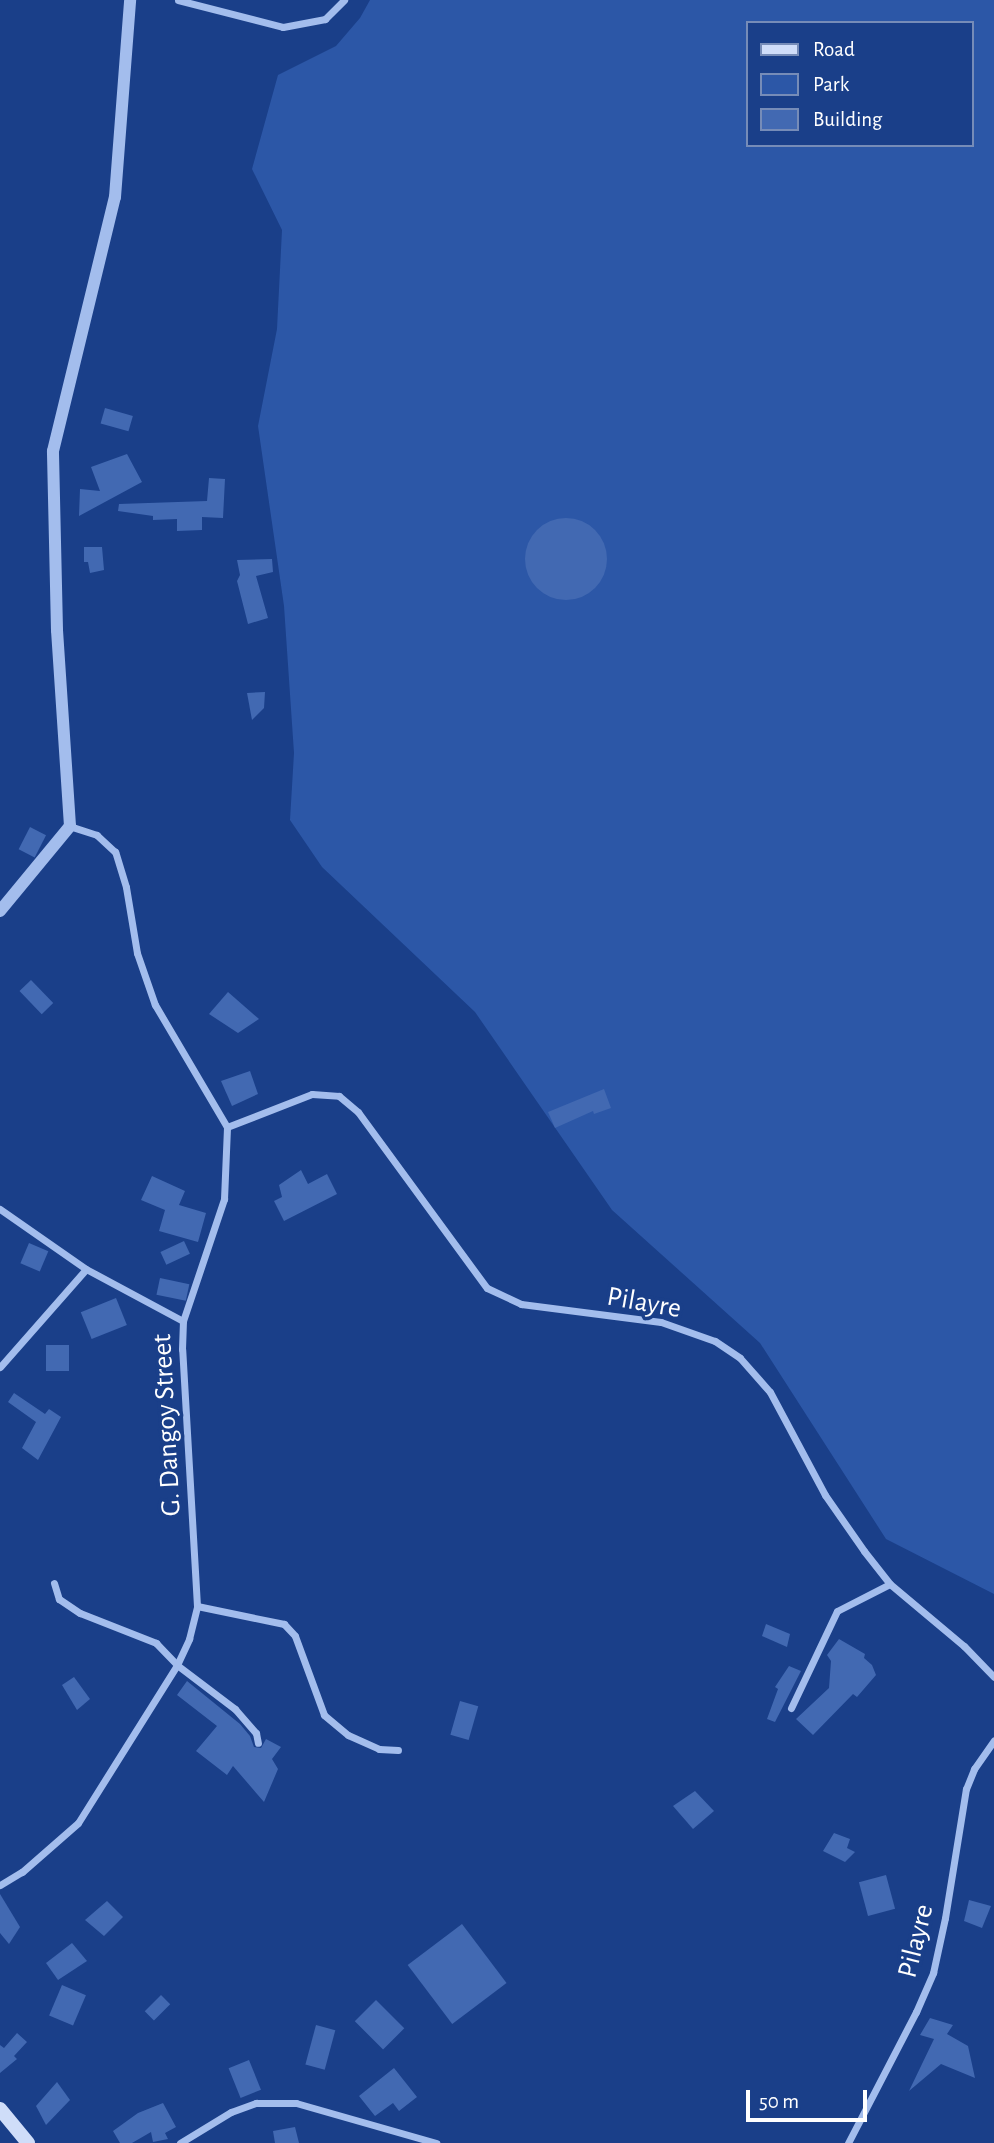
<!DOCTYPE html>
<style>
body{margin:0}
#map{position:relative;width:994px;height:2143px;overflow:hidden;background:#1a3f89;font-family:"Alegreya Sans",sans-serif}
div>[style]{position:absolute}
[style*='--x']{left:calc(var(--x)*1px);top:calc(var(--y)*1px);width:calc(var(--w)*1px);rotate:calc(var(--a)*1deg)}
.green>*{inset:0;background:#2c57a7}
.building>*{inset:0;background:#4269b2;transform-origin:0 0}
.round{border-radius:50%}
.minor>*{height:7px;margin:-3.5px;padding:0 3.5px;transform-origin:3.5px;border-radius:3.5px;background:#a3bded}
.tertiary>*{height:12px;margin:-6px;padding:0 6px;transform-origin:6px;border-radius:6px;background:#a3bded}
.secondary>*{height:14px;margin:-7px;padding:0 7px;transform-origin:7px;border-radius:7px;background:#cfddf9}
span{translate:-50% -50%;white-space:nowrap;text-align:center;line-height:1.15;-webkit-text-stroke:7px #1a3f89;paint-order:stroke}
.street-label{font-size:28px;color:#fff}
.legend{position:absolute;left:746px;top:21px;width:228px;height:126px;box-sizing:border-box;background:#1a3f89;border:2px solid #768cb8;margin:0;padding:9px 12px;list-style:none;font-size:21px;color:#fff}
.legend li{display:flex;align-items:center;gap:14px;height:35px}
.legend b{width:35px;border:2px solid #768cb8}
.scale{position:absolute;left:746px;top:2090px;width:121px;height:32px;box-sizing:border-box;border:4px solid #fff;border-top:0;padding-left:9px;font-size:21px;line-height:24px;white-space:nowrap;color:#fff;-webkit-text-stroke:5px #1a3f89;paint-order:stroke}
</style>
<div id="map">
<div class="green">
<i style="clip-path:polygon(evenodd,370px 0,994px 0,994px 1594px,886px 1539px,760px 1343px,612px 1210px,475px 1012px,322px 867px,290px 820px,294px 753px,284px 606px,258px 426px,277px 329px,282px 230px,252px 169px,278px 75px,336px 46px,360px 18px,370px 0,747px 23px,971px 23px,971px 145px,747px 145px,747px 23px)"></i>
</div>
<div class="building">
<i style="left:105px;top:408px;width:29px;height:16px;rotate:16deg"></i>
<i style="clip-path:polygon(127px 454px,142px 482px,79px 516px,80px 489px,100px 491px,91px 467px)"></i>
<i style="clip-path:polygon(209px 478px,225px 479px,223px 518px,202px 517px,202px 530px,177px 531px,177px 519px,153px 520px,153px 516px,118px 511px,119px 504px,207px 501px)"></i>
<i class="round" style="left:525px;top:518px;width:82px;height:82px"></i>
<i style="clip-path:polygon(84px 547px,102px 547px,104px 570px,90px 573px,88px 562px,84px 562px)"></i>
<i style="clip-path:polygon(272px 559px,273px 572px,256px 576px,268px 618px,248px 624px,237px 581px,240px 575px,237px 560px)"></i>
<i style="clip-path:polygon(265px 692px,264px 708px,252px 720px,247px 693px)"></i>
<i style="left:30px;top:827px;width:18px;height:25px;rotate:27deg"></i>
<i style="left:31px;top:980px;width:32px;height:16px;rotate:46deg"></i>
<i style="clip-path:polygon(228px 992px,259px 1019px,238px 1033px,209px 1014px)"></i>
<i style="clip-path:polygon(250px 1071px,258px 1094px,232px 1106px,221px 1081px)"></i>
<i style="clip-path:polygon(604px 1089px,611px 1108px,594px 1114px,593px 1111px,555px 1128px,548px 1112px)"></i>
<i style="clip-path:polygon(301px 1170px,308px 1184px,327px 1174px,337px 1194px,284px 1221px,274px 1201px,282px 1197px,279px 1185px)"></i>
<i style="clip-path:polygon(152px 1176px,185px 1191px,179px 1205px,206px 1213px,198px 1242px,159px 1231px,165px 1210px,141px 1200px)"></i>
<i style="left:184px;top:1241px;width:14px;height:26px;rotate:65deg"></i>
<i style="left:29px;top:1243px;width:21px;height:22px;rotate:23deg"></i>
<i style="left:160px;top:1278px;width:30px;height:17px;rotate:12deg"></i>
<i style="left:116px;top:1298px;width:29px;height:38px;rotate:68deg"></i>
<i style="left:46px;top:1345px;width:23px;height:26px"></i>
<i style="clip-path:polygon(14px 1393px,45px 1414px,49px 1409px,61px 1417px,38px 1460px,22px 1448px,36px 1422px,8px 1402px)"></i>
<i style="clip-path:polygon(766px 1624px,790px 1634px,787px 1647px,762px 1636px)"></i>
<i style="clip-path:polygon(839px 1639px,865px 1654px,864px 1658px,872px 1665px,876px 1675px,857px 1697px,853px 1694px,813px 1735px,796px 1719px,829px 1688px,831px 1661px,827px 1655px)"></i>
<i style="clip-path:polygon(789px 1666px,801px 1671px,775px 1722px,767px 1719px,778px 1689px,775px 1687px)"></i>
<i style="clip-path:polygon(74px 1677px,90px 1699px,77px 1710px,62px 1685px)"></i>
<i style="clip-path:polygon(187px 1681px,240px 1724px,250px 1736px,254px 1747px,261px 1748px,266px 1739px,281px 1747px,272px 1759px,278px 1769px,264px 1802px,233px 1766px,227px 1775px,196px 1751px,217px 1726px,177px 1695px)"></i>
<i style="left:460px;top:1701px;width:19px;height:35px;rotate:16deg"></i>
<i style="clip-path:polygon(695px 1791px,714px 1811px,693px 1829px,673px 1806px)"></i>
<i style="clip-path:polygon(834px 1833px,850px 1839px,847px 1848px,855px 1852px,845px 1862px,823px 1851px)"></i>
<i style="left:886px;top:1875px;width:35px;height:28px;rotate:75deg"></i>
<i style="clip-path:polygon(0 1894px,20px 1927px,9px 1944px,0 1933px)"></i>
<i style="clip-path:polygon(969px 1900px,991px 1906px,982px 1928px,964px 1921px)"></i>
<i style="clip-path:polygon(107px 1901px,123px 1917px,104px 1936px,85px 1920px)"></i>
<i style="left:462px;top:1924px;width:74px;height:68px;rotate:53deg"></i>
<i style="clip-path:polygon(72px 1943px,87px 1961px,58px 1980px,46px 1963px)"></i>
<i style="left:62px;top:1985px;width:26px;height:33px;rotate:23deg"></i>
<i style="left:161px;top:1995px;width:13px;height:23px;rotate:45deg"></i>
<i style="left:376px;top:2000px;width:40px;height:30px;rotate:45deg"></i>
<i style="clip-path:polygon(930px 2018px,953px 2025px,947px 2034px,968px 2046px,975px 2078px,941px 2064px,909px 2091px,934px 2039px,920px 2035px)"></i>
<i style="left:316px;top:2025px;width:20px;height:41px;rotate:15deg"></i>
<i style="clip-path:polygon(17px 2033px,27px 2042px,14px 2056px,17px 2059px,0 2073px,0 2045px,4px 2048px)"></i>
<i style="left:249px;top:2060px;width:32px;height:22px;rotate:68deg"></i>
<i style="clip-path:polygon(394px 2068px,417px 2097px,399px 2111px,393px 2103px,375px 2116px,359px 2096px)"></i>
<i style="clip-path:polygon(57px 2082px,70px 2100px,46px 2125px,36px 2106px)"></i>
<i style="clip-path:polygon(163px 2103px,176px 2127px,165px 2133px,168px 2139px,153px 2142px,151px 2132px,132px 2143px,120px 2143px,113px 2131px,138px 2113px)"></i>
<i style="clip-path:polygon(295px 2127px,299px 2143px,275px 2143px,273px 2131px)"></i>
</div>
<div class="minor">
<i style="--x:178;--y:0;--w:108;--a:14.4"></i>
<i style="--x:283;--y:27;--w:43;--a:-10.8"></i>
<i style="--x:325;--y:19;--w:27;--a:-45"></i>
<i style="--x:227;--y:1127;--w:91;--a:-21.2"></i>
<i style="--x:312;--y:1094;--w:27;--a:4"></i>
<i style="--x:339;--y:1096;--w:25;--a:40"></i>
<i style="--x:358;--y:1112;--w:218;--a:53.8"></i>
<i style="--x:487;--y:1288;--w:38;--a:25"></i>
<i style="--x:521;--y:1304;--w:141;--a:7.3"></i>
<i style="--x:661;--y:1322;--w:57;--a:19.4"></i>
<i style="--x:715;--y:1341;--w:30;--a:34"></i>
<i style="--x:740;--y:1358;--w:45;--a:48.6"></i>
<i style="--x:770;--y:1392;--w:117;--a:61.9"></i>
<i style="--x:825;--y:1495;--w:68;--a:55.1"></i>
<i style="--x:864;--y:1551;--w:42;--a:51.8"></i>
<i style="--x:890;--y:1584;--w:97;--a:40"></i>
<i style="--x:964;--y:1646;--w:43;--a:45.9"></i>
<i style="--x:0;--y:1209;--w:105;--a:34.9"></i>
<i style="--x:86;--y:1269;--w:110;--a:28.2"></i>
<i style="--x:0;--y:1367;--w:130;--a:-48.7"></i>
<i style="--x:54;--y:1583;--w:17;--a:73"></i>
<i style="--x:59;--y:1599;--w:25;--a:34"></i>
<i style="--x:80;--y:1613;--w:82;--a:21.5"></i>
<i style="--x:156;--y:1643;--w:30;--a:46"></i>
<i style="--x:177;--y:1665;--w:73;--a:37.2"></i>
<i style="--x:235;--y:1709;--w:32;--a:49"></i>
<i style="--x:256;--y:1733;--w:10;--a:79"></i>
<i style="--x:197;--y:1606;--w:89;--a:11.7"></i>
<i style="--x:284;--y:1624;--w:16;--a:47"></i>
<i style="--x:295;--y:1636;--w:84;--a:69.8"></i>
<i style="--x:324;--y:1715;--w:31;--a:40"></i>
<i style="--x:348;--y:1735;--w:34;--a:24"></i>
<i style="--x:379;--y:1749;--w:19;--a:3"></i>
<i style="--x:791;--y:1708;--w:107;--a:-64.6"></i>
<i style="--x:837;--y:1611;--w:59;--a:-27"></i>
<i style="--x:0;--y:1885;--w:26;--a:-31"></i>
<i style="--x:22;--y:1872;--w:74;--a:-41.2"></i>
<i style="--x:78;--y:1823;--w:186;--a:-57.9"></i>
<i style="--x:177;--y:1665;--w:29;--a:-65"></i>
<i style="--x:189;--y:1639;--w:34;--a:-76"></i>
<i style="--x:197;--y:1606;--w:257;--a:-93.3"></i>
<i style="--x:182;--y:1349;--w:28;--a:-88"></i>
<i style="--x:183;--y:1321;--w:129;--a:-71.4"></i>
<i style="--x:224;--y:1199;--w:72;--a:-87.6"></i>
<i style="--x:227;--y:1127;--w:142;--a:-120.5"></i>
<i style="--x:155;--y:1005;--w:55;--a:-109.1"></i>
<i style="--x:137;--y:953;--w:67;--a:-99.5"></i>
<i style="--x:126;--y:887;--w:37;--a:-107"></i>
<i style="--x:115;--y:852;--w:25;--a:-137"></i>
<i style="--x:97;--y:835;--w:28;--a:-162"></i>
<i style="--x:180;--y:2143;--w:60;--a:-31.3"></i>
<i style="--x:231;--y:2112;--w:27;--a:-20"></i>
<i style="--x:256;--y:2103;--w:40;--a:0"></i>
<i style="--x:296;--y:2103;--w:146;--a:15.9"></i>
<i style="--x:848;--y:2143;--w:148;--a:-62.6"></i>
<i style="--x:916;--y:2012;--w:43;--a:-66.4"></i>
<i style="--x:933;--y:1973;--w:56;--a:-77.7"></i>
<i style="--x:945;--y:1918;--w:131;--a:-80.8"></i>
<i style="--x:966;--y:1789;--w:22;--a:-68"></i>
<i style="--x:974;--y:1769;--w:35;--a:-55"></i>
</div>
<div class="tertiary">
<i style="--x:0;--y:911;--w:110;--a:-50.5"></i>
<i style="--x:70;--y:826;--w:196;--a:-93.8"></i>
<i style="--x:57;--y:630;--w:179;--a:-91.3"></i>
<i style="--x:53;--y:451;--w:261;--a:-76.3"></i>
<i style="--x:115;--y:197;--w:198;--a:-85.6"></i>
</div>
<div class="secondary">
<i style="--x:0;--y:2109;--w:44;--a:50.5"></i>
</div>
<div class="street-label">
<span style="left:644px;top:1303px;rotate:10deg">Pilayre</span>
<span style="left:167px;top:1425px;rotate:-93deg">G. Dangoy Street</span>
<span style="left:916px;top:1941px;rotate:-76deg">Pilayre</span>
</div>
<ul class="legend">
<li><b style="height:9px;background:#cfddf9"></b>Road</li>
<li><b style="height:19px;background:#2c57a7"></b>Park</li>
<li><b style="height:19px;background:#4269b2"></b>Building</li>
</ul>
<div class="scale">50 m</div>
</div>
